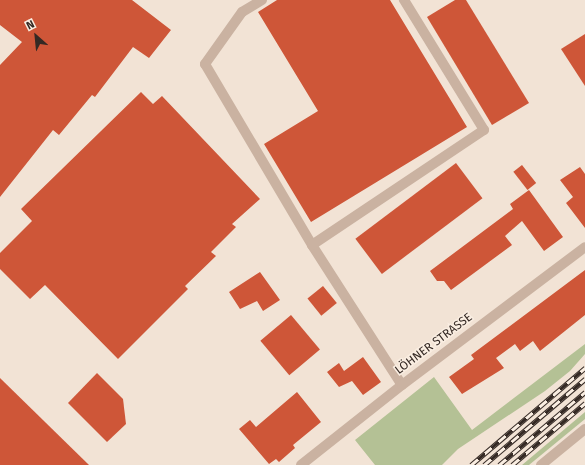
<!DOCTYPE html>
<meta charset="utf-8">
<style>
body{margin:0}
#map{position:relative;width:585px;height:465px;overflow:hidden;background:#f2e3d5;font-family:"Fira Sans",sans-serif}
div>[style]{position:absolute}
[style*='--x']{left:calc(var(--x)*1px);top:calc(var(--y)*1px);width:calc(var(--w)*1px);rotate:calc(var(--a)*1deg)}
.green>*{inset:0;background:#b4c195}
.building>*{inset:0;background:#ce5638;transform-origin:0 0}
.minor>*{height:10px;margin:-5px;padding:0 5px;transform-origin:5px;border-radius:5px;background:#cab2a1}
.rail>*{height:4.5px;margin-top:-2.25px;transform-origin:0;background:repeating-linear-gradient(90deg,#faeee2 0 9px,#342924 0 18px);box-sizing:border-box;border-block:1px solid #342924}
span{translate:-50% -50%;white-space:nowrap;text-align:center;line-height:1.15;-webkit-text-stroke:3px #faeee2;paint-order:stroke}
.street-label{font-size:12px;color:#342924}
.north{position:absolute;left:16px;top:16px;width:40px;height:40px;-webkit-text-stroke:3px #faeee2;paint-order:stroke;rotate:333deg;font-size:11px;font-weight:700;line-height:16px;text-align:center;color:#342924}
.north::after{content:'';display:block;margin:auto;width:14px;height:18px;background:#342924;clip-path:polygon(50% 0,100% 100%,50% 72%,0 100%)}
</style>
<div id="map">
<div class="green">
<i style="clip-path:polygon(585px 344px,585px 354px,570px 371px,545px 391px,458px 449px,442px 465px,375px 465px,355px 440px,434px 377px,472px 430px)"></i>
<i style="clip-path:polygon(585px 412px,585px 419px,529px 465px,522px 465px)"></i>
</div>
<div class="building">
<i style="clip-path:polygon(0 0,132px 0,171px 30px,149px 58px,133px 47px,95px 97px,92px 95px,59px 135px,53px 130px,0 197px,0 65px,22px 42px,0 25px)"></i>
<i style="clip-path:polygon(277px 0,390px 0,467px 127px,311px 222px,264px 144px,318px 111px,258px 12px)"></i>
<i style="clip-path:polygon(455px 0,466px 0,529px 103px,492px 125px,427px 17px)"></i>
<i style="clip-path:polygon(585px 34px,585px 86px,561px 49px)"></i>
<i style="clip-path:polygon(141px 92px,153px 104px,162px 96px,260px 199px,232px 224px,236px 227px,211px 252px,216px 256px,185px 286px,188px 289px,118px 359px,45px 285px,30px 299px,0 269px,0 253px,32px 221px,21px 209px)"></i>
<i style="left:456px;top:163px;width:44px;height:126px;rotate:53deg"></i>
<i style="left:522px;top:165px;width:23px;height:11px;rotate:52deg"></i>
<i style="clip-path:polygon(580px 167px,585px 174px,585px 228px,566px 203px,573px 197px,560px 180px)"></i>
<i style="clip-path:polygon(529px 190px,563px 237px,544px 251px,522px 221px,505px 236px,512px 245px,451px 290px,444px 281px,437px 281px,430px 271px,513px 209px,510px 204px)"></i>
<i style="clip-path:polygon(585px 270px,585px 315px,540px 351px,533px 341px,520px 351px,515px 344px,496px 358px,504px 368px,462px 394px,449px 377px,474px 359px,471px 355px)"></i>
<i style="clip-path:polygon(260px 272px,280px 300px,263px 311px,257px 301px,240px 309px,229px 292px)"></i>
<i style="left:323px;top:286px;width:22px;height:20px;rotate:51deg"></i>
<i style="left:291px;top:315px;width:45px;height:40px;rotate:50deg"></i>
<i style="clip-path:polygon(363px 357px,381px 382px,363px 395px,352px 381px,339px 387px,327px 372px,339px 363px,344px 371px)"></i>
<i style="clip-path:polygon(97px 373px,123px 399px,126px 424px,107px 442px,68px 403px)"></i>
<i style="clip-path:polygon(0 378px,89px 465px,0 465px)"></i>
<i style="clip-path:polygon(297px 392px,321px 422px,293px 445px,295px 448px,279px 462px,276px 459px,269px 464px,239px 429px,250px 420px,256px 427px)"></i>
</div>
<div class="minor">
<i style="--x:262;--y:0;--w:23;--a:149"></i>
<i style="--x:242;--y:12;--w:64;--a:125.4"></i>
<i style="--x:205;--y:64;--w:210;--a:59.4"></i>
<i style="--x:312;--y:245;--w:166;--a:57.3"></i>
<i style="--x:312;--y:245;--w:207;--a:-33.8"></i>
<i style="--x:484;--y:130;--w:153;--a:-121.6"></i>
<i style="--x:301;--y:465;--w:129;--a:-38.4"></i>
<i style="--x:402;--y:385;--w:229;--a:-37"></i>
<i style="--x:541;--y:465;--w:57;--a:-39.3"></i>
</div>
<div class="rail">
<i style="--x:471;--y:465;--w:150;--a:-40.4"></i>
<i style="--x:484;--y:465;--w:133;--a:-40.4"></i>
<i style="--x:499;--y:465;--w:113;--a:-40.3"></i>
<i style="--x:512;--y:465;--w:96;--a:-40.3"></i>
</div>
<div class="street-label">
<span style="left:434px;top:344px;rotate:-37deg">LÖHNER STRASSE</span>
</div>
<div class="north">N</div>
</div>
